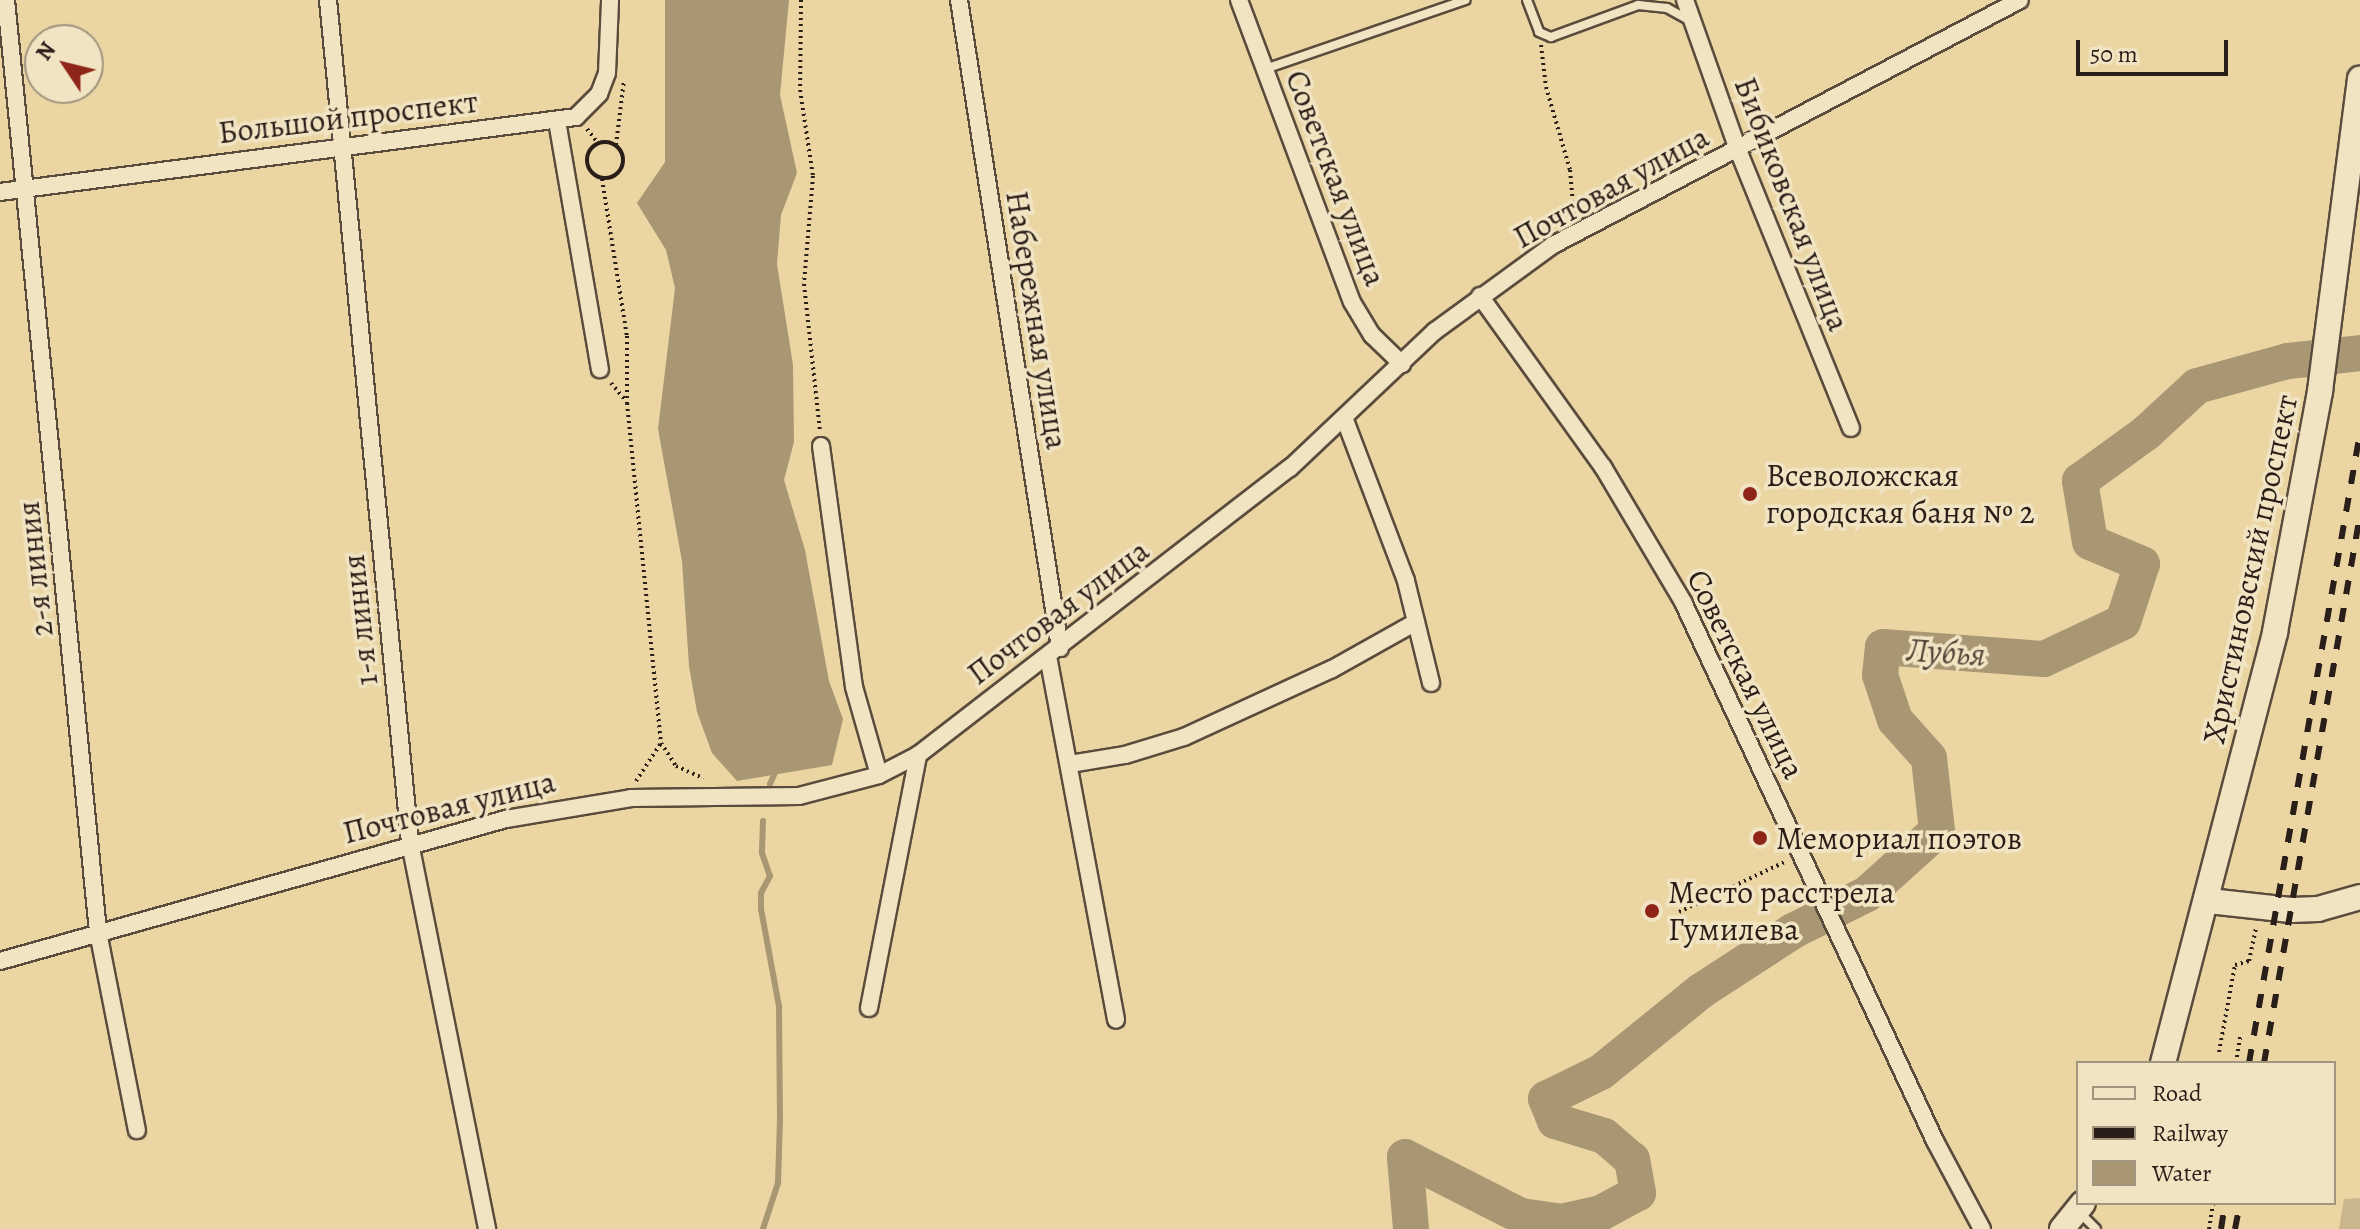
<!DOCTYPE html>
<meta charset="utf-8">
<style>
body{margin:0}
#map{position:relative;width:2360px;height:1229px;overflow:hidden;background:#ead5a3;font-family:Alegreya,serif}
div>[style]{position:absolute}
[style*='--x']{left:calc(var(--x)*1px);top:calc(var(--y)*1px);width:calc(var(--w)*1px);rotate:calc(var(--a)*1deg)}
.green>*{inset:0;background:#c9b68c}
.water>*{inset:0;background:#a99774}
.stream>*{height:6px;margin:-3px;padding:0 3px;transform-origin:3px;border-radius:3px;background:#a99774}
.river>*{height:36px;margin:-18px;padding:0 18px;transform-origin:18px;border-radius:18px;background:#a99774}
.path>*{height:4px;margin-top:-2px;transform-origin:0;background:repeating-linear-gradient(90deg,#2a1e19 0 2px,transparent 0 6px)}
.path>.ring{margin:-2px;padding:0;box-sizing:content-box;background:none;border:4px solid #2a1e19;border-radius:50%}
.roads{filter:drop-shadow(2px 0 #5a4c3c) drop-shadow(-2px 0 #5a4c3c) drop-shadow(0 2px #5a4c3c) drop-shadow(0 -2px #5a4c3c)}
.lane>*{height:8px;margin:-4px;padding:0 4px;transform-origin:4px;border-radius:4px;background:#f1e4c3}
.street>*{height:16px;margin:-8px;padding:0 8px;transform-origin:8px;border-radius:8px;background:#f1e4c3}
.secondary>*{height:24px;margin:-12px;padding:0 12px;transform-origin:12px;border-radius:12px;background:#f1e4c3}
.rail>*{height:6px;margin-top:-3px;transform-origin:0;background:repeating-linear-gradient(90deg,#2a1e19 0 14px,transparent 0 28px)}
.dots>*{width:22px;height:22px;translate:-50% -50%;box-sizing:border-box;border:4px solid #f1e4c3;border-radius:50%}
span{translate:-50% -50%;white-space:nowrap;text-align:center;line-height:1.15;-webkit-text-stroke:7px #f1e4c3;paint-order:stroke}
.street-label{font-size:32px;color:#2a1e19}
.poi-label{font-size:32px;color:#2a1e19}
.left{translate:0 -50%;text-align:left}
.water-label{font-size:34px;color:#564839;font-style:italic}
.legend{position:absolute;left:2076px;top:1061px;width:260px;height:144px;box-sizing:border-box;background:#f1e4c3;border:2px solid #a1957f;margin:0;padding:10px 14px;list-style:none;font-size:24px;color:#2a1e19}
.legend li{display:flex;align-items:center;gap:16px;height:40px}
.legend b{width:40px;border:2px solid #a1957f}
.north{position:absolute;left:24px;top:24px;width:80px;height:80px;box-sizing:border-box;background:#f1e4c3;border:2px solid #a1957f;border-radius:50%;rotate:305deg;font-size:22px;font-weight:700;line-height:32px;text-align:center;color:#2a1e19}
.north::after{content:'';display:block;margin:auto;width:28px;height:36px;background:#8f2418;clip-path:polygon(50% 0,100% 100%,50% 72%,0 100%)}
.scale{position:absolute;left:2076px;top:40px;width:152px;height:36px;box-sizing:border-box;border:4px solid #2a1e19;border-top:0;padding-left:10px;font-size:24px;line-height:28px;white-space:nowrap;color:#2a1e19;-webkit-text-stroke:6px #f1e4c3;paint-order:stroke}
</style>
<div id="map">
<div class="green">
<i style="clip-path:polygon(2360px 1198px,2360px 1229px,2339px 1229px,2344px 1199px)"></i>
</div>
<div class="water">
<i style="clip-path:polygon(665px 0,789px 0,780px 95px,797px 173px,781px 215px,777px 264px,793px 365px,794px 442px,784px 480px,805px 550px,829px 681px,843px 719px,832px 765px,737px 781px,712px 753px,697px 712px,689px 666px,682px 561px,658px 429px,675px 288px,666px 250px,637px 203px,665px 162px)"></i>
</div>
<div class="stream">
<i style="--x:770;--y:784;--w:10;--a:-66"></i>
<i style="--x:763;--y:821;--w:32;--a:92"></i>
<i style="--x:762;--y:853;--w:24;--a:71"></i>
<i style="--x:770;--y:876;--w:19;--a:118"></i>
<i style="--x:761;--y:893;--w:16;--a:90"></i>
<i style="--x:761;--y:909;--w:99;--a:79.5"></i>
<i style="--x:779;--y:1006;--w:113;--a:89.5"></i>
<i style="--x:780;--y:1119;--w:64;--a:91.8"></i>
<i style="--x:778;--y:1183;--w:48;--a:108.1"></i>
</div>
<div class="river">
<i style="--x:1411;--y:1229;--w:72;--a:-94.8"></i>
<i style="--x:1405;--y:1157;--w:130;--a:27"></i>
<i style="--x:1521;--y:1216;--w:40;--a:8.5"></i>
<i style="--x:1561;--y:1222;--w:41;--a:-12.7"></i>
<i style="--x:1601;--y:1213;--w:42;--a:-28.4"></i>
<i style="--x:1638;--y:1193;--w:34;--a:-100"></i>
<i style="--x:1632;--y:1160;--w:37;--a:-139"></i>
<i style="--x:1604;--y:1136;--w:51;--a:-163"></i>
<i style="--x:1555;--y:1121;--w:24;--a:-112"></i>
<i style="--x:1546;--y:1099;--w:61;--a:-26.1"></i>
<i style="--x:1601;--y:1072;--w:129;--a:-39"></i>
<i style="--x:1701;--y:991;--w:110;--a:-33.1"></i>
<i style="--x:1793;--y:931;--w:83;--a:-26.6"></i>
<i style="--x:1867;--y:894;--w:94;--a:-42"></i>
<i style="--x:1937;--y:831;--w:73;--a:-96.3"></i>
<i style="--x:1929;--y:758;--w:51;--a:-131.8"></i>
<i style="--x:1895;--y:720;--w:47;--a:-108.4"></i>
<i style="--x:1880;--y:675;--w:28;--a:-84"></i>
<i style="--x:1883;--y:647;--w:161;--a:4.3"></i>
<i style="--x:2044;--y:659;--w:87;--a:-25.1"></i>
<i style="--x:2123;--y:622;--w:61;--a:-71.9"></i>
<i style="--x:2142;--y:564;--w:56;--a:-157.1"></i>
<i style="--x:2090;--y:542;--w:62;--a:-99.3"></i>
<i style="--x:2080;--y:481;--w:82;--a:-36"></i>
<i style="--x:2146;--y:433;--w:69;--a:-42.7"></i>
<i style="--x:2197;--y:386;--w:94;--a:-15.4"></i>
<i style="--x:2288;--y:361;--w:72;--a:-6.3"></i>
</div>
<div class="path">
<i style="--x:801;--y:0;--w:90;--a:90.6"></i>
<i style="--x:800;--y:90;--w:87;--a:81.4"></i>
<i style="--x:813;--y:176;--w:108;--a:94.8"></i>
<i style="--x:804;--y:284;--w:148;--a:83.8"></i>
<i style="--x:1541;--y:45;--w:42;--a:83.2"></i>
<i style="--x:1546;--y:87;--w:86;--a:73.9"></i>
<i style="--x:1570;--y:170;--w:46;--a:85"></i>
<i style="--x:587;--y:129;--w:18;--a:52"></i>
<i class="ring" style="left:587px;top:142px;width:32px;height:32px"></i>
<i style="--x:616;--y:145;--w:65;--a:-83"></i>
<i style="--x:602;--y:179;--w:159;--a:81"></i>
<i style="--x:627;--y:336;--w:67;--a:90"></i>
<i style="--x:627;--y:403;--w:342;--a:84.3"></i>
<i style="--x:661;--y:743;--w:27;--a:57"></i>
<i style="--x:676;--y:766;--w:30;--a:24"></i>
<i style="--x:611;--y:383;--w:23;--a:50"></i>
<i style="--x:636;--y:781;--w:45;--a:-56.7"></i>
<i style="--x:1679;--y:912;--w:117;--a:-25.3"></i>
<i style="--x:2219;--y:1052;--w:88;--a:-79.6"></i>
<i style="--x:2235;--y:965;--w:15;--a:-16"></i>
<i style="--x:2249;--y:961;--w:35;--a:-78"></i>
<i style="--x:2236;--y:1063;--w:30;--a:-81"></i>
<i style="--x:2209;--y:1229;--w:26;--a:-81"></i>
</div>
<div class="roads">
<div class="lane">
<i style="--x:1527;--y:0;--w:34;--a:69"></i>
<i style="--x:1539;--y:32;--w:13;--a:23"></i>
<i style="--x:1551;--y:37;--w:93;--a:-20.2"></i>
<i style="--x:1638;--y:5;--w:29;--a:6"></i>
<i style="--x:1667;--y:8;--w:29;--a:29"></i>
<i style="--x:1265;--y:69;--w:212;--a:-19"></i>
<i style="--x:2081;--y:1214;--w:21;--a:45"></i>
</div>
<div class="street">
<i style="--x:6;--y:0;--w:937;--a:84.36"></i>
<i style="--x:98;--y:932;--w:202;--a:78.9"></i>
<i style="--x:328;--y:0;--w:847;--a:84.44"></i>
<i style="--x:410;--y:843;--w:394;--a:78.7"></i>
<i style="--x:959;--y:0;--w:656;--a:81.14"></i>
<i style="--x:1239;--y:0;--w:322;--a:69.5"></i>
<i style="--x:1352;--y:302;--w:39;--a:59"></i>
<i style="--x:1372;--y:335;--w:42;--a:44"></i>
<i style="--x:1685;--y:0;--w:159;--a:70.5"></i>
<i style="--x:1738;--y:150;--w:300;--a:67.9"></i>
<i style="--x:557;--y:121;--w:252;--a:80.2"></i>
<i style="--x:0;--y:192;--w:581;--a:-7.42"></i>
<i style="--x:576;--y:117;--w:33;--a:-45"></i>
<i style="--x:599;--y:94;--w:22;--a:-69"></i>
<i style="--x:607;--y:73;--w:73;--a:-87.6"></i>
<i style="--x:1480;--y:296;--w:211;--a:54.3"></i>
<i style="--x:1603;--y:467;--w:157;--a:59.3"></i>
<i style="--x:1683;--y:602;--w:595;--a:64.94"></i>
<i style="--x:1935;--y:1141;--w:100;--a:61.9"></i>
<i style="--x:1345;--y:420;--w:172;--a:69.2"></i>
<i style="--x:1406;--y:581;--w:105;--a:76.2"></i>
<i style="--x:821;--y:446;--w:243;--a:82.2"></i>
<i style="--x:854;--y:687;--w:91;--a:74.1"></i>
<i style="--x:1048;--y:656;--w:370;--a:79.4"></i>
<i style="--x:1070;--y:764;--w:56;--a:-9.3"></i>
<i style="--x:1125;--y:755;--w:62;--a:-17"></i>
<i style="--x:1184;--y:737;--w:163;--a:-24.7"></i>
<i style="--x:1332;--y:669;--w:96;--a:-29.2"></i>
<i style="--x:0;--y:961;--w:526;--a:-15.68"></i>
<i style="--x:506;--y:819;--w:127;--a:-9.5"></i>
<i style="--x:631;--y:798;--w:168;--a:-0.7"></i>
<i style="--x:799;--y:796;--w:83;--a:-14.7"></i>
<i style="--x:879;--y:775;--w:44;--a:-27.1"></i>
<i style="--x:918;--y:755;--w:470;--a:-37.7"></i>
<i style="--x:1290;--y:468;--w:199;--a:-43.4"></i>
<i style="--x:1435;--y:331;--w:146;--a:-36.1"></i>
<i style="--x:1553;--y:245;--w:527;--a:-27.68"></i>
<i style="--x:869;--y:1008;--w:258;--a:-79"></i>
</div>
<div class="secondary">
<i style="--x:2209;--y:901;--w:82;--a:6.3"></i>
<i style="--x:2291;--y:910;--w:27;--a:-2"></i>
<i style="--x:2318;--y:909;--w:44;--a:-15.9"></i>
<i style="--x:2163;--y:1063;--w:445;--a:-75.4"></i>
<i style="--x:2275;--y:632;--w:245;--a:-79.4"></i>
<i style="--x:2320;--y:391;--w:315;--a:-82.7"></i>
<i style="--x:2062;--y:1229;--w:33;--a:-51"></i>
</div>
</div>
<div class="rail">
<i style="--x:2249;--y:1063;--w:640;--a:-80.01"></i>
<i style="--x:2264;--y:1063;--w:556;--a:-80.06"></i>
<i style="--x:2221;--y:1229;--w:26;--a:-81"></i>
<i style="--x:2235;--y:1229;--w:26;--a:-79"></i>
</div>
<div class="dots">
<i style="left:1750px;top:494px;background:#8f2418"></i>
<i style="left:1760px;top:838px;background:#8f2418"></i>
<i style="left:1652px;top:911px;background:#8f2418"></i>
</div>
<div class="street-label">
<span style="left:348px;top:117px;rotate:-7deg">Большой проспект</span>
<span style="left:1336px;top:178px;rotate:69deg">Советская улица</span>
<span style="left:1611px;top:187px;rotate:-29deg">Почтовая улица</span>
<span style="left:1792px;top:204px;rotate:69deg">Бибиковская улица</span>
<span style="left:1037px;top:320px;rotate:81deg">Набережная улица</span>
<span style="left:35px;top:569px;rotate:-96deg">2-я линия</span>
<span style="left:2250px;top:569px;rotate:-78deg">Христиновский проспект</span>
<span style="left:1058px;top:612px;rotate:-37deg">Почтовая улица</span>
<span style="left:360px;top:620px;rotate:-96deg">1-я линия</span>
<span style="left:1746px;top:674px;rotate:64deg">Советская улица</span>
<span style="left:449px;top:807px;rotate:-14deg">Почтовая улица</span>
</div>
<div class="poi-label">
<span class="left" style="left:1766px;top:494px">Всеволожская<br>городская баня № 2</span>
<span class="left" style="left:1776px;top:838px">Мемориал поэтов</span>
<span class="left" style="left:1668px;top:911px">Место расстрела<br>Гумилева</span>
</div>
<div class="water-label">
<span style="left:1946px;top:652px;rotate:4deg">Лубья</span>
</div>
<ul class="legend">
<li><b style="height:10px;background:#f1e4c3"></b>Road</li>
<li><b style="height:10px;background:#2a1e19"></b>Railway</li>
<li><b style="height:22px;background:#a99774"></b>Water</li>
</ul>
<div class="north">N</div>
<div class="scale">50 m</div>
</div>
